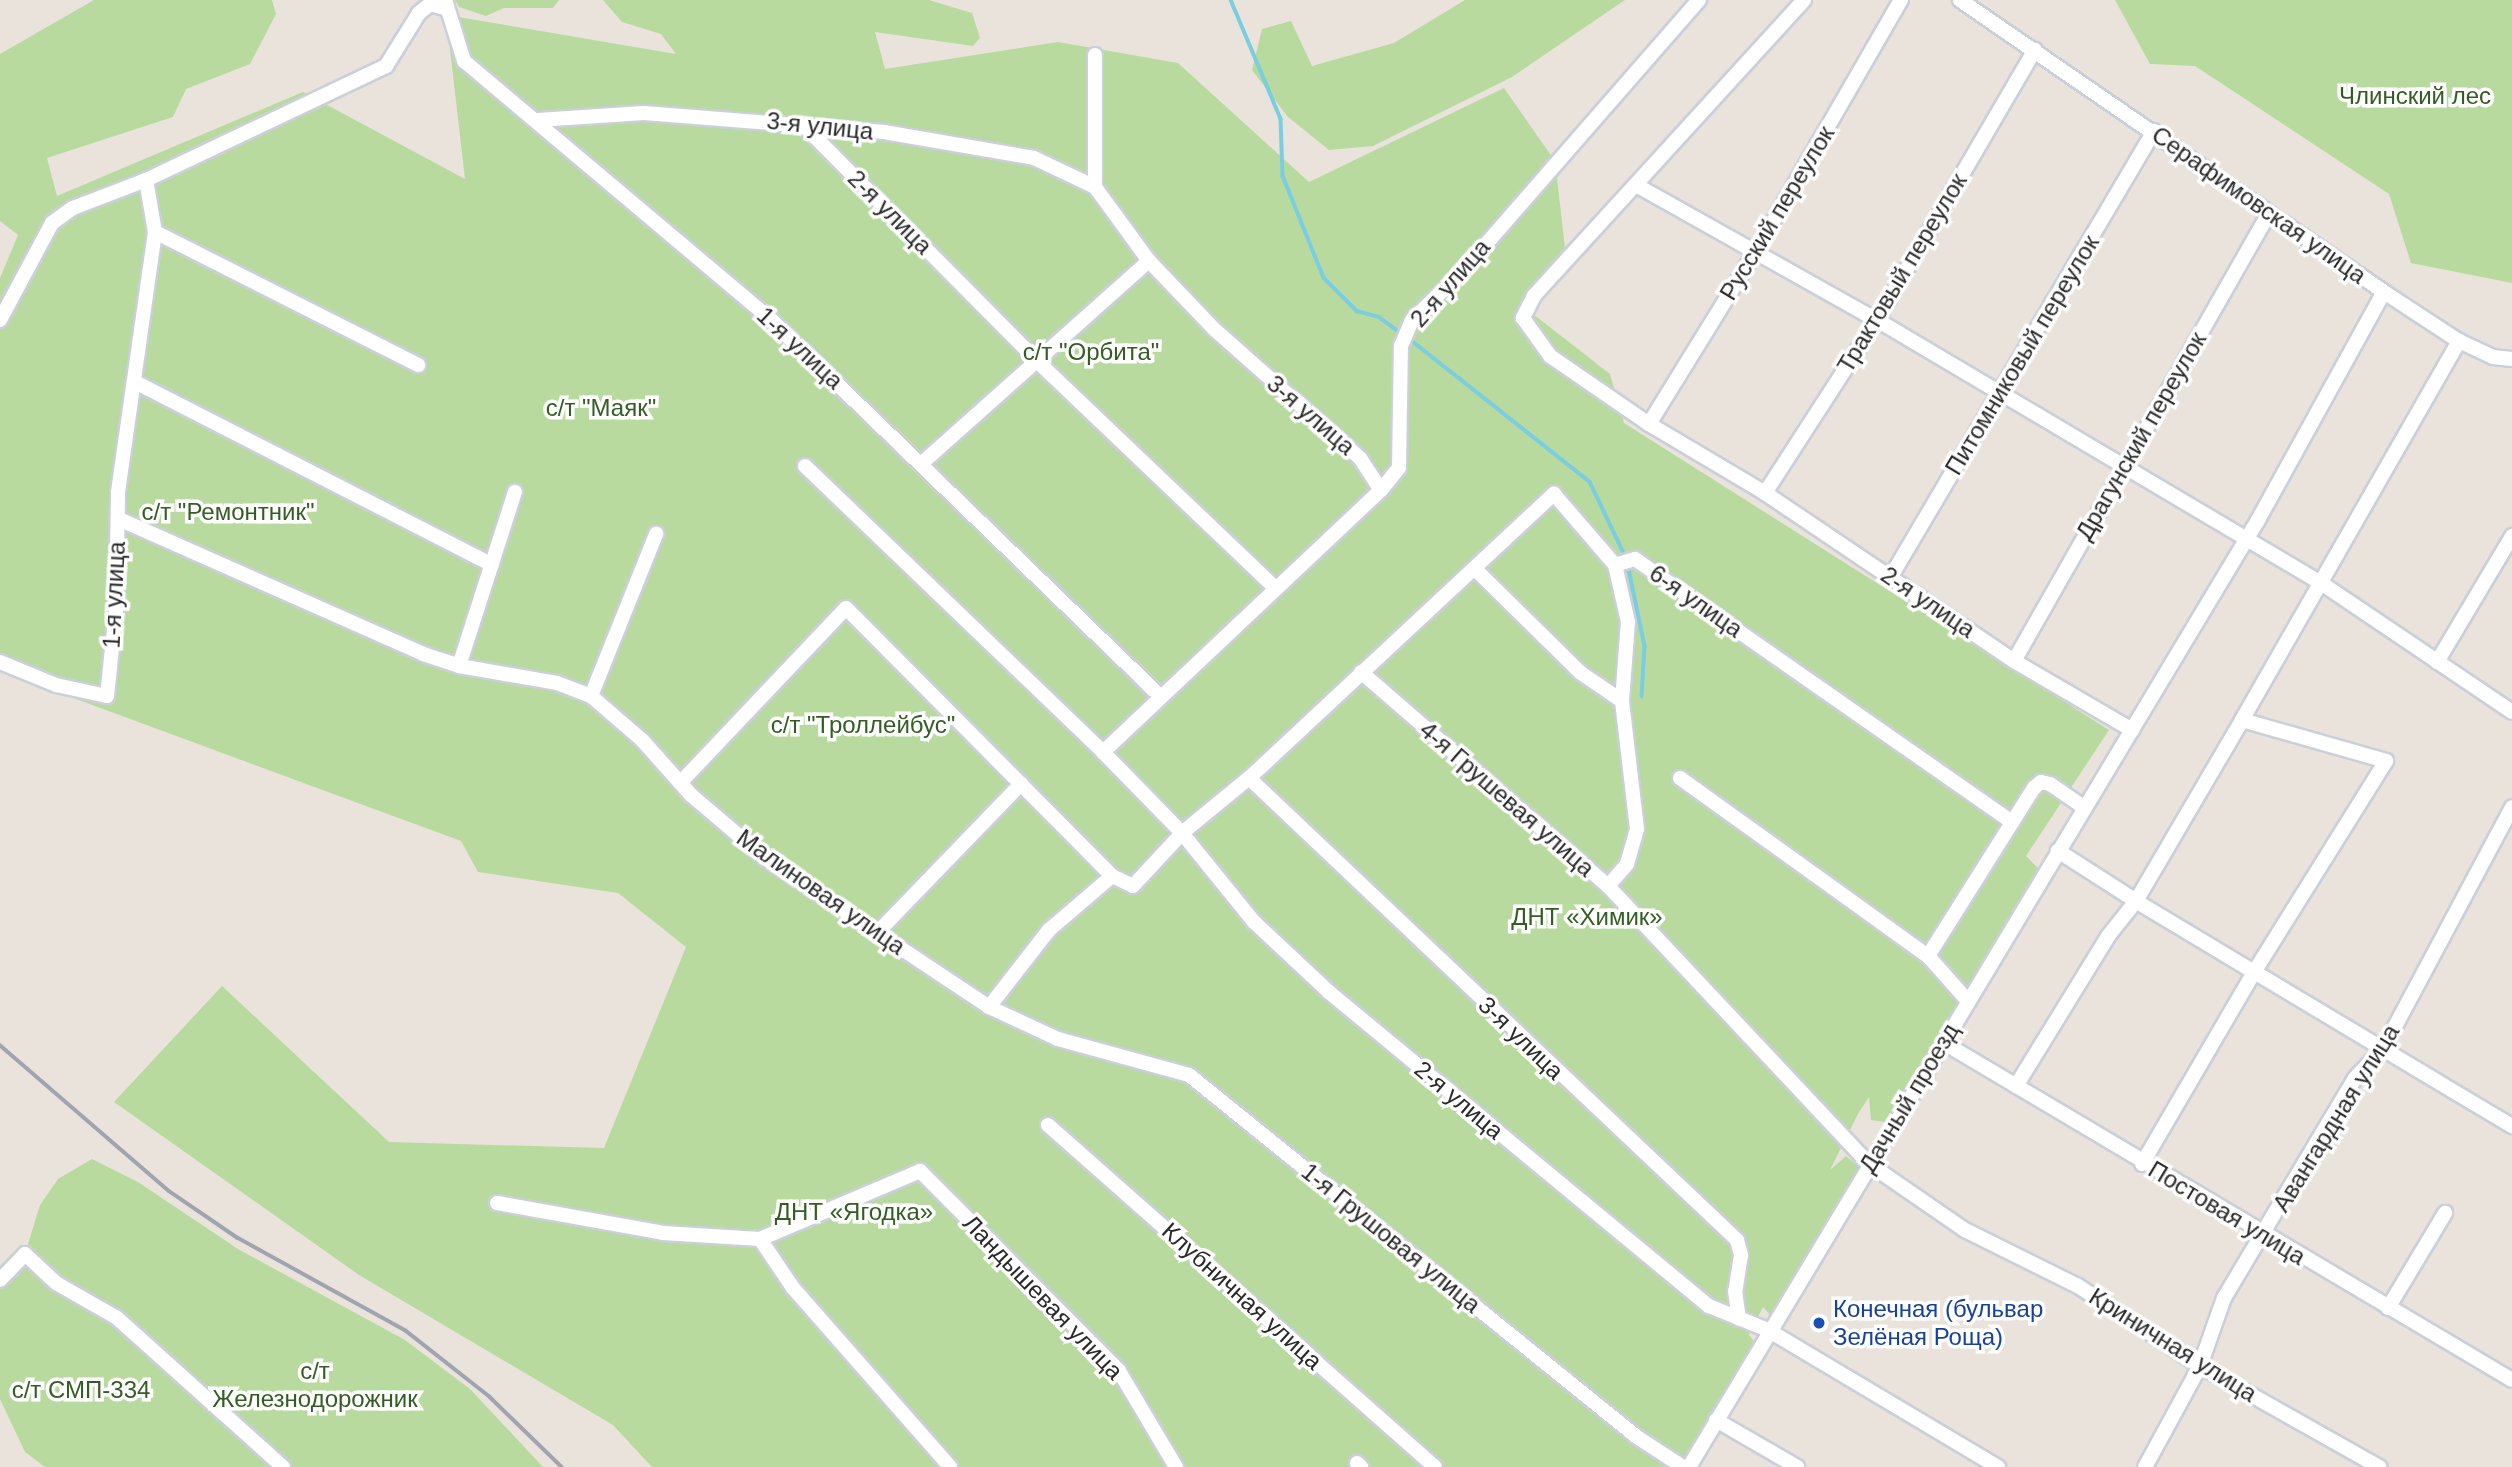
<!DOCTYPE html>
<meta charset="utf-8">
<style>
body{margin:0}
#map{position:relative;width:2512px;height:1467px;overflow:hidden;background:#eae3dc;font-family:Helvetica,sans-serif}
div>[style]{position:absolute}
[style*='--x']{left:calc(var(--x)*1px);top:calc(var(--y)*1px);width:calc(var(--w)*1px);rotate:calc(var(--a)*1deg)}
.green>*{inset:0;background:#b8da9e}
.stream>*{height:3.5px;margin:-1.75px;padding:0 1.75px;transform-origin:1.75px;border-radius:1.75px;background:#7acee0}
.roads{filter:drop-shadow(2px 0 #cbcfd9) drop-shadow(-2px 0 #cbcfd9) drop-shadow(0 2px #cbcfd9) drop-shadow(0 -2px #cbcfd9)}
.minor>*{height:14px;margin:-7px;padding:0 7px;transform-origin:7px;border-radius:7px;background:#fff}
.rail>*{height:3.5px;margin:-1.75px;padding:0 1.75px;transform-origin:1.75px;border-radius:1.75px;background:#a0a4b1}
.dots>*{width:19px;height:19px;translate:-50% -50%;box-sizing:border-box;border:4px solid #fff;border-radius:50%}
span{translate:-50% -50%;white-space:nowrap;text-align:center;line-height:1.15;-webkit-text-stroke:7px #fff;paint-order:stroke}
.park-label{font-size:24px;color:#335d22}
.street-label{font-size:24px;color:#292929}
.transit-label{font-size:24px;color:#164399}
.left{translate:0 -50%;text-align:left}
</style>
<div id="map">
<div class="green">
<i style="clip-path:polygon(94px 0,272px 0,276px 14px,250px 64px,186px 89px,173px 117px,47px 158px,57px 196px,303px 92px,465px 179px,446px 15px,676px 54px,661px 34px,622px 22px,603px 0,929px 0,972px 13px,980px 38px,973px 46px,875px 32px,885px 69px,1058px 42px,1178px 63px,1309px 182px,1504px 88px,1555px 161px,1565px 248px,1520px 304px,1610px 374px,1624px 423px,2109px 730px,2026px 856px,2040px 870px,1892px 1123px,1871px 1120px,1869px 1097px,1859px 1112px,1830px 1170px,1846px 1156px,1859px 1167px,1778px 1315px,1772px 1317px,1763px 1307px,1749px 1335px,1757px 1345px,1688px 1459px,1671px 1467px,652px 1467px,613px 1425px,359px 1275px,114px 1102px,222px 986px,389px 1142px,604px 1148px,686px 947px,618px 893px,478px 872px,461px 841px,0 671px,0 278px,18px 235px,0 221px,0 54px)"></i>
<i style="clip-path:polygon(455px 0,559px 0,553px 8px,504px 8px,486px 16px,459px 7px)"></i>
<i style="clip-path:polygon(1465px 0,1625px 0,1512px 77px,1373px 146px,1329px 150px,1288px 117px,1252px 70px,1262px 29px,1291px 21px,1312px 66px,1394px 43px)"></i>
<i style="clip-path:polygon(2115px 0,2512px 0,2512px 283px,2411px 263px,2389px 194px,2195px 66px,2150px 64px)"></i>
<i style="clip-path:polygon(92px 1159px,138px 1182px,238px 1249px,405px 1340px,470px 1389px,543px 1467px,45px 1467px,25px 1452px,0 1399px,0 1280px,25px 1254px,40px 1205px,58px 1179px)"></i>
</div>
<div class="stream">
<i style="--x:1231;--y:0;--w:129;--a:67.2"></i>
<i style="--x:1281;--y:119;--w:57;--a:88"></i>
<i style="--x:1283;--y:176;--w:110;--a:68.1"></i>
<i style="--x:1324;--y:278;--w:47;--a:45"></i>
<i style="--x:1357;--y:311;--w:23;--a:15"></i>
<i style="--x:1379;--y:317;--w:26;--a:36"></i>
<i style="--x:1411;--y:340;--w:228;--a:38.4"></i>
<i style="--x:1590;--y:482;--w:76;--a:64.4"></i>
<i style="--x:1629;--y:569;--w:79;--a:78.3"></i>
<i style="--x:1645;--y:646;--w:50;--a:93.4"></i>
</div>
<div class="roads">
<div class="minor">
<i style="--x:445;--y:0;--w:64;--a:72.7"></i>
<i style="--x:464;--y:61;--w:396;--a:40.1"></i>
<i style="--x:767;--y:316;--w:545;--a:44.03"></i>
<i style="--x:1804;--y:0;--w:401;--a:132.4"></i>
<i style="--x:1534;--y:296;--w:25;--a:117"></i>
<i style="--x:1523;--y:318;--w:47;--a:54.6"></i>
<i style="--x:1550;--y:356;--w:120;--a:34.5"></i>
<i style="--x:1649;--y:424;--w:135;--a:30.7"></i>
<i style="--x:1765;--y:493;--w:300;--a:34"></i>
<i style="--x:2014;--y:661;--w:137;--a:30.3"></i>
<i style="--x:1960;--y:0;--w:515;--a:34.55"></i>
<i style="--x:2384;--y:292;--w:90;--a:33.2"></i>
<i style="--x:2459;--y:341;--w:38;--a:25"></i>
<i style="--x:2493;--y:357;--w:19;--a:6"></i>
<i style="--x:1095;--y:55;--w:132;--a:90"></i>
<i style="--x:1095;--y:187;--w:92;--a:53.9"></i>
<i style="--x:1149;--y:261;--w:94;--a:46.3"></i>
<i style="--x:1214;--y:329;--w:195;--a:41.5"></i>
<i style="--x:1360;--y:458;--w:38;--a:57"></i>
<i style="--x:538;--y:120;--w:106;--a:-3.8"></i>
<i style="--x:644;--y:113;--w:241;--a:4.5"></i>
<i style="--x:884;--y:132;--w:152;--a:9.8"></i>
<i style="--x:1034;--y:158;--w:68;--a:25.4"></i>
<i style="--x:806;--y:128;--w:330;--a:45.2"></i>
<i style="--x:1038;--y:362;--w:327;--a:43.6"></i>
<i style="--x:1636;--y:185;--w:276;--a:29.3"></i>
<i style="--x:1877;--y:320;--w:516;--a:30.64"></i>
<i style="--x:2321;--y:583;--w:230;--a:34"></i>
<i style="--x:155;--y:232;--w:295;--a:26.8"></i>
<i style="--x:0;--y:320;--w:110;--a:-61.8"></i>
<i style="--x:52;--y:223;--w:26;--a:-36"></i>
<i style="--x:73;--y:208;--w:78;--a:-21"></i>
<i style="--x:146;--y:180;--w:266;--a:-25.4"></i>
<i style="--x:386;--y:66;--w:62;--a:-58.1"></i>
<i style="--x:419;--y:13;--w:14;--a:-39"></i>
<i style="--x:430;--y:4;--w:16;--a:15"></i>
<i style="--x:135;--y:382;--w:401;--a:27.1"></i>
<i style="--x:1649;--y:424;--w:203;--a:-58.3"></i>
<i style="--x:1756;--y:251;--w:290;--a:-60"></i>
<i style="--x:922;--y:463;--w:304;--a:-41.7"></i>
<i style="--x:805;--y:466;--w:413;--a:43.8"></i>
<i style="--x:1103;--y:752;--w:113;--a:45.7"></i>
<i style="--x:1182;--y:833;--w:114;--a:51"></i>
<i style="--x:1254;--y:922;--w:103;--a:43"></i>
<i style="--x:1329;--y:992;--w:493;--a:39.6"></i>
<i style="--x:1709;--y:1306;--w:64;--a:22.1"></i>
<i style="--x:1768;--y:1330;--w:268;--a:30.8"></i>
<i style="--x:1765;--y:493;--w:206;--a:-57.1"></i>
<i style="--x:1877;--y:320;--w:313;--a:-59.7"></i>
<i style="--x:121;--y:520;--w:330;--a:23.9"></i>
<i style="--x:423;--y:654;--w:38;--a:18"></i>
<i style="--x:459;--y:666;--w:99;--a:9.8"></i>
<i style="--x:557;--y:683;--w:36;--a:21"></i>
<i style="--x:591;--y:696;--w:67;--a:40.8"></i>
<i style="--x:642;--y:740;--w:74;--a:48.3"></i>
<i style="--x:691;--y:795;--w:97;--a:40.4"></i>
<i style="--x:765;--y:858;--w:269;--a:33.6"></i>
<i style="--x:989;--y:1007;--w:76;--a:24.9"></i>
<i style="--x:1058;--y:1039;--w:136;--a:15.4"></i>
<i style="--x:1189;--y:1075;--w:576;--a:38.94"></i>
<i style="--x:1637;--y:1437;--w:55;--a:33.1"></i>
<i style="--x:1475;--y:569;--w:148;--a:44.5"></i>
<i style="--x:1581;--y:673;--w:50;--a:34.3"></i>
<i style="--x:1890;--y:578;--w:519;--a:-59.43"></i>
<i style="--x:2014;--y:661;--w:515;--a:-60.35"></i>
<i style="--x:0;--y:662;--w:61;--a:22.3"></i>
<i style="--x:56;--y:685;--w:52;--a:12.2"></i>
<i style="--x:107;--y:696;--w:86;--a:-84"></i>
<i style="--x:116;--y:610;--w:118;--a:-89"></i>
<i style="--x:118;--y:492;--w:263;--a:-81.9"></i>
<i style="--x:155;--y:232;--w:53;--a:-99.8"></i>
<i style="--x:2437;--y:662;--w:147;--a:-59.2"></i>
<i style="--x:459;--y:666;--w:183;--a:-72.2"></i>
<i style="--x:1361;--y:672;--w:327;--a:40.9"></i>
<i style="--x:1608;--y:886;--w:381;--a:46.8"></i>
<i style="--x:1869;--y:1164;--w:116;--a:34.5"></i>
<i style="--x:1965;--y:1230;--w:126;--a:26.4"></i>
<i style="--x:2078;--y:1286;--w:146;--a:33.3"></i>
<i style="--x:2200;--y:1366;--w:206;--a:29.4"></i>
<i style="--x:591;--y:696;--w:175;--a:-68.1"></i>
<i style="--x:2242;--y:720;--w:437;--a:-60.2"></i>
<i style="--x:1103;--y:752;--w:382;--a:-43.3"></i>
<i style="--x:1381;--y:490;--w:28;--a:-51"></i>
<i style="--x:1399;--y:468;--w:122;--a:-89.1"></i>
<i style="--x:1401;--y:346;--w:28;--a:-67"></i>
<i style="--x:1412;--y:320;--w:65;--a:-43.8"></i>
<i style="--x:1459;--y:275;--w:365;--a:-48.9"></i>
<i style="--x:1249;--y:778;--w:672;--a:43.43"></i>
<i style="--x:1737;--y:1240;--w:16;--a:75"></i>
<i style="--x:1741;--y:1255;--w:36;--a:99"></i>
<i style="--x:1735;--y:1291;--w:28;--a:82"></i>
<i style="--x:1680;--y:778;--w:305;--a:35.7"></i>
<i style="--x:1928;--y:956;--w:199;--a:-57.8"></i>
<i style="--x:2034;--y:788;--w:9;--a:-41"></i>
<i style="--x:2041;--y:782;--w:9;--a:13"></i>
<i style="--x:2050;--y:784;--w:42;--a:34.4"></i>
<i style="--x:680;--y:783;--w:241;--a:-46.5"></i>
<i style="--x:846;--y:608;--w:378;--a:45.2"></i>
<i style="--x:1112;--y:876;--w:23;--a:25"></i>
<i style="--x:1133;--y:886;--w:72;--a:-47.2"></i>
<i style="--x:1182;--y:833;--w:87;--a:-39.4"></i>
<i style="--x:1249;--y:778;--w:417;--a:-43"></i>
<i style="--x:1554;--y:494;--w:94;--a:49.3"></i>
<i style="--x:1608;--y:886;--w:29;--a:-49"></i>
<i style="--x:1627;--y:864;--w:36;--a:-74"></i>
<i style="--x:1637;--y:829;--w:129;--a:-96.7"></i>
<i style="--x:1622;--y:701;--w:79;--a:-85.7"></i>
<i style="--x:1628;--y:622;--w:58;--a:-102.8"></i>
<i style="--x:1615;--y:565;--w:21;--a:-17"></i>
<i style="--x:1635;--y:559;--w:460;--a:34.9"></i>
<i style="--x:876;--y:934;--w:209;--a:-46"></i>
<i style="--x:1928;--y:956;--w:60;--a:48.4"></i>
<i style="--x:2251;--y:970;--w:304;--a:30.9"></i>
<i style="--x:989;--y:1007;--w:98;--a:-52.1"></i>
<i style="--x:1049;--y:930;--w:83;--a:-40.6"></i>
<i style="--x:1944;--y:1043;--w:660;--a:30.68"></i>
<i style="--x:2016;--y:1086;--w:177;--a:-58.4"></i>
<i style="--x:2109;--y:935;--w:43;--a:-51.5"></i>
<i style="--x:2136;--y:901;--w:210;--a:-59.6"></i>
<i style="--x:2242;--y:720;--w:150;--a:15.9"></i>
<i style="--x:2386;--y:761;--w:249;--a:122"></i>
<i style="--x:2254;--y:972;--w:138;--a:-149"></i>
<i style="--x:2136;--y:901;--w:93;--a:-147.3"></i>
<i style="--x:1048;--y:1125;--w:516;--a:41.47"></i>
<i style="--x:2142;--y:1164;--w:222;--a:-59.7"></i>
<i style="--x:497;--y:1203;--w:169;--a:10.2"></i>
<i style="--x:663;--y:1233;--w:97;--a:3.5"></i>
<i style="--x:760;--y:1239;--w:174;--a:-23"></i>
<i style="--x:920;--y:1171;--w:282;--a:45.1"></i>
<i style="--x:1119;--y:1371;--w:112;--a:59.3"></i>
<i style="--x:760;--y:1239;--w:59;--a:56"></i>
<i style="--x:793;--y:1288;--w:238;--a:48.7"></i>
<i style="--x:0;--y:1280;--w:36;--a:-46"></i>
<i style="--x:25;--y:1254;--w:42;--a:43.1"></i>
<i style="--x:56;--y:1283;--w:70;--a:29.8"></i>
<i style="--x:117;--y:1318;--w:223;--a:41.9"></i>
<i style="--x:2388;--y:1308;--w:111;--a:-59"></i>
<i style="--x:1716;--y:1420;--w:94;--a:30.1"></i>
<i style="--x:1357;--y:1463;--w:6;--a:45"></i>
<i style="--x:1689;--y:1467;--w:1105;--a:-59"></i>
<i style="--x:2258;--y:520;--w:260;--a:-61.1"></i>
<i style="--x:2145;--y:1467;--w:115;--a:-61.4"></i>
<i style="--x:2200;--y:1366;--w:72;--a:-70.6"></i>
<i style="--x:2224;--y:1298;--w:256;--a:-59.2"></i>
<i style="--x:2355;--y:1078;--w:40;--a:-46"></i>
<i style="--x:2383;--y:1049;--w:274;--a:-61.9"></i>
</div>
</div>
<div class="rail">
<i style="--x:0;--y:1045;--w:223;--a:40.8"></i>
<i style="--x:169;--y:1191;--w:83;--a:34.3"></i>
<i style="--x:238;--y:1238;--w:191;--a:28.9"></i>
<i style="--x:405;--y:1330;--w:108;--a:38.2"></i>
<i style="--x:490;--y:1397;--w:100;--a:44.2"></i>
</div>
<div class="dots">
<i style="left:1819px;top:1323px;background:#1a4fb4"></i>
</div>
<div class="park-label">
<span style="left:2415px;top:96px">Члинский лес</span>
<span style="left:1091px;top:352px">с/т "Орбита"</span>
<span style="left:601px;top:408px">с/т "Маяк"</span>
<span style="left:228px;top:512px">с/т "Ремонтник"</span>
<span style="left:863px;top:725px">с/т "Троллейбус"</span>
<span style="left:1587px;top:917px">ДНТ «Химик»</span>
<span style="left:854px;top:1212px">ДНТ «Ягодка»</span>
<span style="left:315px;top:1385px">с/т<br>Железнодорожник</span>
<span style="left:81px;top:1390px">с/т СМП-334</span>
</div>
<div class="street-label">
<span style="left:820px;top:126px;rotate:6deg">3-я улица</span>
<span style="left:2259px;top:205px;rotate:35deg">Серафимовская улица</span>
<span style="left:890px;top:212px;rotate:45deg">2-я улица</span>
<span style="left:1777px;top:213px;rotate:-59deg">Русский переулок</span>
<span style="left:1902px;top:273px;rotate:-59deg">Трактовый переулок</span>
<span style="left:1450px;top:283px;rotate:-49deg">2-я улица</span>
<span style="left:800px;top:348px;rotate:43deg">1-я улица</span>
<span style="left:2022px;top:355px;rotate:-59deg">Питомниковый переулок</span>
<span style="left:1311px;top:415px;rotate:41deg">3-я улица</span>
<span style="left:2141px;top:436px;rotate:-60deg">Драгунский переулок</span>
<span style="left:114px;top:595px;rotate:-87deg">1-я улица</span>
<span style="left:1696px;top:601px;rotate:35deg">6-я улица</span>
<span style="left:1928px;top:602px;rotate:34deg">2-я улица</span>
<span style="left:1507px;top:799px;rotate:41deg">4-я Грушевая улица</span>
<span style="left:821px;top:892px;rotate:35deg">Малиновая улица</span>
<span style="left:1521px;top:1038px;rotate:44deg">3-я улица</span>
<span style="left:1909px;top:1098px;rotate:-59deg">Дачный проезд</span>
<span style="left:1459px;top:1100px;rotate:40deg">2-я улица</span>
<span style="left:2336px;top:1118px;rotate:-58deg">Авангардная улица</span>
<span style="left:2227px;top:1213px;rotate:31deg">Постовая улица</span>
<span style="left:1391px;top:1238px;rotate:39deg">1-я Грушовая улица</span>
<span style="left:1242px;top:1296px;rotate:42deg">Клубничная улица</span>
<span style="left:1043px;top:1297px;rotate:46deg">Ландышевая улица</span>
<span style="left:2173px;top:1345px;rotate:32deg">Криничная улица</span>
</div>
<div class="transit-label">
<span class="left" style="left:1833px;top:1323px">Конечная (бульвар<br>Зелёная Роща)</span>
</div>
</div>
